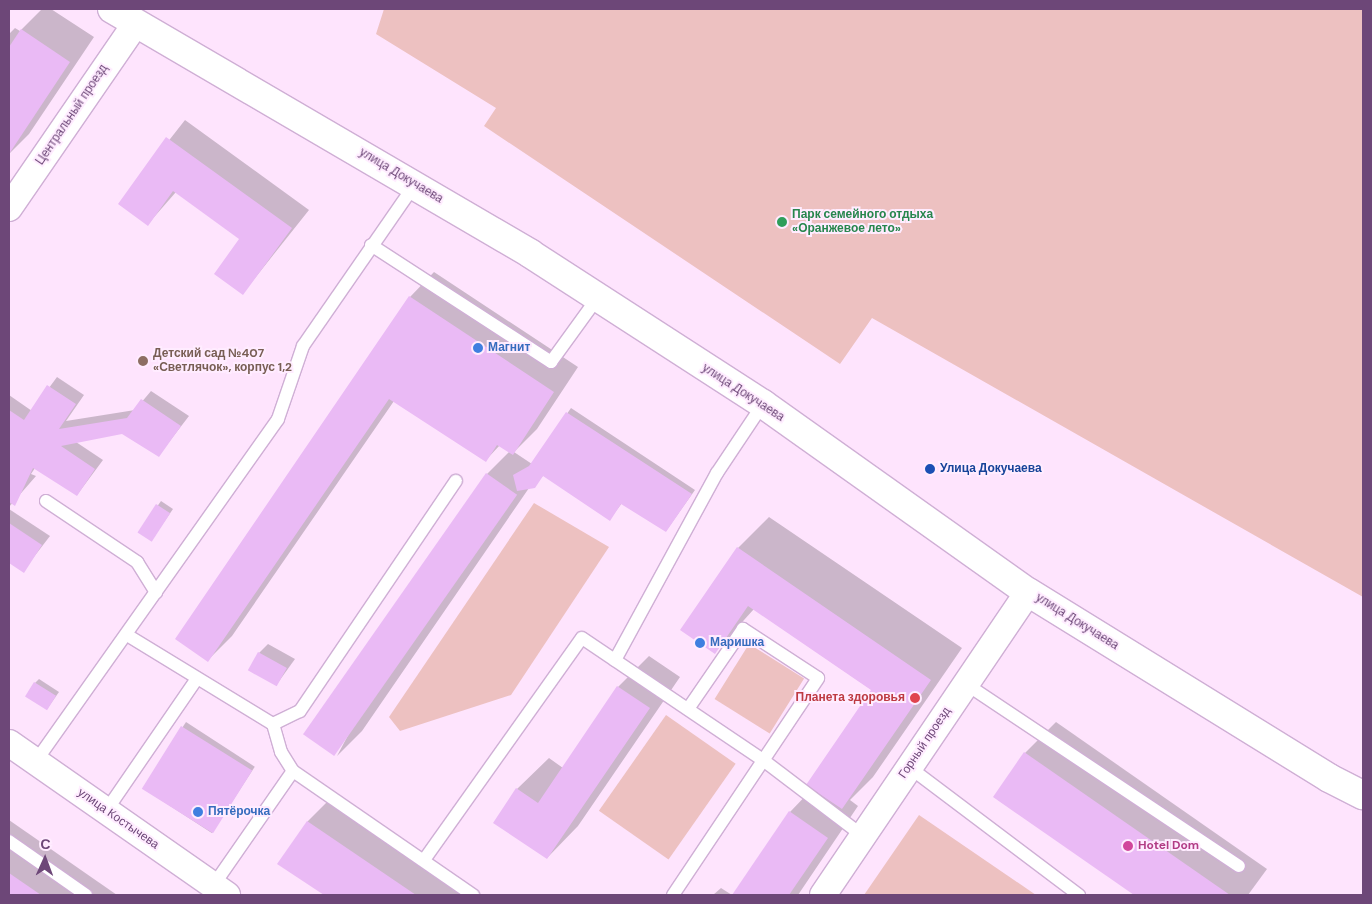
<!DOCTYPE html>
<meta charset="utf-8">
<style>
body{margin:0}
#map{position:relative;width:1372px;height:904px;overflow:hidden;background:#fee4fd;font-family:"DM Sans",sans-serif}
div>[style]{position:absolute}
[style*='--x']{left:calc(var(--x)*1px);top:calc(var(--y)*1px);width:calc(var(--w)*1px);rotate:calc(var(--a)*1deg)}
.green>*{inset:0;background:#edc1c1;transform-origin:0 0}
.shadow>*{inset:0;background:#0003;transform-origin:0 0}
.building>*{inset:0;background:#eabaf5;transform-origin:0 0}
.roads{filter:drop-shadow(1px 0 #cfafd5) drop-shadow(-1px 0 #cfafd5) drop-shadow(0 1px #cfafd5) drop-shadow(0 -1px #cfafd5)}
.service>*{height:12px;margin:-6px;padding:0 6px;transform-origin:6px;border-radius:6px;background:#fff}
.minor>*{height:26px;margin:-13px;padding:0 13px;transform-origin:13px;border-radius:13px;background:#fff}
.secondary>*{height:28px;margin:-14px;padding:0 14px;transform-origin:14px;border-radius:14px;background:#fff}
.dots>*{width:14px;height:14px;translate:-50% -50%;box-sizing:border-box;border:2px solid #ffecff;border-radius:50%}
span{translate:-50% -50%;white-space:nowrap;text-align:center;line-height:1.15;-webkit-text-stroke:4px #ffecff;paint-order:stroke}
.street-label{font-size:12px;color:#6d4778}
.leisure-label{font-size:12px;color:#27864d;font-weight:700}
.left{translate:0 -50%;text-align:left}
.shop-label{font-size:12px;color:#366cbe;font-weight:700}
.education-label{font-size:12px;color:#785e54;font-weight:700}
.transit-label{font-size:12px;color:#164399;font-weight:700}
.health-label{font-size:12px;color:#be3a42;font-weight:700}
.right{translate:-100% -50%;text-align:right}
.hotel-label{font-size:12px;color:#b23c85;font-weight:700}
.frame{position:absolute;inset:0;border:10px solid #6d4778;pointer-events:none}
.north{position:absolute;left:20px;top:834px;width:50px;height:50px;-webkit-text-stroke:4px #ffecff;paint-order:stroke;rotate:2deg;font-size:14px;font-weight:700;line-height:20px;text-align:center;color:#6d4778}
.north::after{content:'';display:block;margin:auto;width:18px;height:22px;background:#6d4778;clip-path:polygon(50% 0,100% 100%,50% 72%,0 100%)}
</style>
<div id="map">
<div class="green">
<i style="clip-path:polygon(384px 9px,1363px 9px,1363px 597px,872px 318px,840px 364px,484px 126px,496px 108px,376px 34px)"></i>
<i style="clip-path:polygon(534px 503px,609px 547px,511px 695px,400px 731px,389px 717px)"></i>
<i style="left:749px;top:644px;width:65px;height:65px;rotate:32deg"></i>
<i style="left:666px;top:715px;width:85px;height:117px;rotate:35deg"></i>
<i style="clip-path:polygon(919px 815px,1036px 895px,864px 895px)"></i>
</div>
<div class="shadow">
<i style="clip-path:polygon(42px 9px,51px 9px,94px 37px,29px 134px,9px 154px,9px 34px,15px 28px,20px 31px)"></i>
<i style="clip-path:polygon(185px 120px,309px 210px,243px 293px,241px 238px,176px 192px,148px 224px,119px 204px)"></i>
<i style="clip-path:polygon(434px 272px,578px 367px,537px 429px,514px 452px,532px 464px,571px 408px,695px 490px,666px 531px,622px 503px,610px 519px,544px 475px,529px 488px,362px 731px,337px 756px,487px 474px,510px 451px,500px 445px,486px 460px,394px 401px,232px 636px,208px 660px,410px 297px)"></i>
<i style="clip-path:polygon(57px 377px,84px 395px,66px 421px,135px 410px,151px 391px,189px 416px,159px 455px,122px 433px,76px 442px,103px 460px,77px 495px,35px 468px,31px 474px,36px 476px,9px 507px,9px 395px,32px 411px)"></i>
<i style="clip-path:polygon(161px 501px,173px 509px,155px 535px,139px 532px)"></i>
<i style="clip-path:polygon(9px 509px,50px 536px,23px 571px,9px 562px)"></i>
<i style="clip-path:polygon(769px 517px,962px 648px,873px 777px,850px 800px,858px 806px,798px 895px,733px 895px,790px 812px,813px 788px,872px 690px,754px 609px,715px 652px,738px 548px)"></i>
<i style="clip-path:polygon(268px 644px,295px 659px,277px 684px,259px 653px)"></i>
<i style="clip-path:polygon(649px 656px,680px 677px,578px 826px,547px 858px,495px 822px,517px 789px,549px 758px,563px 768px,618px 687px)"></i>
<i style="clip-path:polygon(39px 679px,59px 692px,47px 709px,35px 683px)"></i>
<i style="left:186px;top:722px;width:82px;height:79px;rotate:33deg"></i>
<i style="clip-path:polygon(1056px 722px,1267px 869px,1248px 895px,1136px 895px,994px 797px,1025px 753px)"></i>
<i style="clip-path:polygon(332px 797px,476px 895px,326px 895px,279px 863px,308px 821px)"></i>
<i style="clip-path:polygon(9px 820px,117px 895px,9px 895px)"></i>
<i style="clip-path:polygon(721px 888px,732px 895px,713px 895px)"></i>
</div>
<div class="building">
<i style="clip-path:polygon(21px 29px,70px 62px,9px 154px,9px 47px)"></i>
<i style="clip-path:polygon(166px 137px,292px 228px,243px 295px,214px 274px,239px 239px,173px 191px,148px 226px,118px 204px)"></i>
<i style="clip-path:polygon(409px 296px,554px 392px,513px 455px,497px 445px,486px 462px,389px 399px,208px 662px,175px 639px)"></i>
<i style="clip-path:polygon(47px 385px,76px 404px,59px 429px,127px 418px,141px 399px,181px 426px,159px 457px,122px 434px,61px 446px,95px 469px,77px 496px,33px 468px,15px 506px,9px 502px,9px 410px,24px 420px)"></i>
<i style="clip-path:polygon(566px 412px,692px 494px,666px 532px,621px 504px,610px 521px,543px 476px,535px 488px,517px 491px,513px 475px,529px 466px)"></i>
<i style="left:486px;top:473px;width:38px;height:319px;rotate:35deg"></i>
<i style="left:156px;top:504px;width:17px;height:34px;rotate:33deg"></i>
<i style="clip-path:polygon(9px 523px,42px 545px,24px 573px,9px 563px)"></i>
<i style="clip-path:polygon(737px 547px,931px 680px,842px 809px,806px 785px,871px 690px,748px 606px,715px 654px,680px 630px)"></i>
<i style="left:258px;top:652px;width:33px;height:21px;rotate:29deg"></i>
<i style="left:34px;top:682px;width:26px;height:17px;rotate:32deg"></i>
<i style="clip-path:polygon(617px 686px,650px 708px,547px 859px,493px 823px,516px 788px,538px 803px)"></i>
<i style="left:181px;top:726px;width:84px;height:74px;rotate:32deg"></i>
<i style="clip-path:polygon(1024px 752px,1230px 895px,1134px 895px,993px 797px)"></i>
<i style="clip-path:polygon(789px 811px,828px 838px,789px 895px,732px 895px)"></i>
<i style="clip-path:polygon(307px 821px,416px 895px,324px 895px,277px 864px)"></i>
<i style="clip-path:polygon(9px 873px,41px 895px,9px 895px)"></i>
</div>
<div class="roads">
<div class="service">
<i style="--x:371;--y:245;--w:215;--a:33"></i>
<i style="--x:551;--y:362;--w:80;--a:-54.1"></i>
<i style="--x:46;--y:501;--w:110;--a:33.8"></i>
<i style="--x:137;--y:562;--w:36;--a:58"></i>
<i style="--x:127;--y:635;--w:171;--a:31.4"></i>
<i style="--x:273;--y:724;--w:29;--a:74"></i>
<i style="--x:281;--y:752;--w:22;--a:58"></i>
<i style="--x:293;--y:771;--w:219;--a:34.6"></i>
<i style="--x:615;--y:660;--w:213;--a:-61.4"></i>
<i style="--x:717;--y:473;--w:83;--a:-56.3"></i>
<i style="--x:966;--y:684;--w:328;--a:33.7"></i>
<i style="--x:273;--y:724;--w:30;--a:-26"></i>
<i style="--x:300;--y:711;--w:278;--a:-55.9"></i>
<i style="--x:36;--y:761;--w:419;--a:-54.7"></i>
<i style="--x:278;--y:419;--w:77;--a:-71.1"></i>
<i style="--x:303;--y:346;--w:197;--a:-55.3"></i>
<i style="--x:909;--y:767;--w:213;--a:37"></i>
<i style="--x:106;--y:811;--w:159;--a:-55.5"></i>
<i style="--x:9;--y:841;--w:94;--a:35"></i>
<i style="--x:424;--y:860;--w:272;--a:-54.6"></i>
<i style="--x:582;--y:638;--w:218;--a:34"></i>
<i style="--x:763;--y:760;--w:126;--a:37.2"></i>
<i style="--x:213;--y:886;--w:140;--a:-55.2"></i>
<i style="--x:673;--y:895;--w:261;--a:-56.2"></i>
<i style="--x:818;--y:678;--w:90;--a:-146.8"></i>
<i style="--x:743;--y:629;--w:97;--a:124.5"></i>
</div>
<div class="minor">
<i style="--x:9;--y:208;--w:224;--a:-55.5"></i>
<i style="--x:9;--y:743;--w:266;--a:34.9"></i>
<i style="--x:823;--y:895;--w:366;--a:-55.9"></i>
</div>
<div class="secondary">
<i style="--x:112;--y:9;--w:485;--a:30.3"></i>
<i style="--x:531;--y:254;--w:276;--a:32.9"></i>
<i style="--x:763;--y:404;--w:325;--a:35.4"></i>
<i style="--x:1028;--y:592;--w:354;--a:31.7"></i>
<i style="--x:1329;--y:778;--w:38;--a:27"></i>
</div>
</div>
<div class="dots">
<i style="left:782px;top:222px;background:#2e9e5b"></i>
<i style="left:478px;top:348px;background:#3f7fe0"></i>
<i style="left:143px;top:361px;background:#8d6e63"></i>
<i style="left:930px;top:469px;background:#1a4fb4"></i>
<i style="left:700px;top:643px;background:#3f7fe0"></i>
<i style="left:915px;top:698px;background:#e0444e"></i>
<i style="left:198px;top:812px;background:#3f7fe0"></i>
<i style="left:1128px;top:846px;background:#d1479c"></i>
</div>
<div class="street-label">
<span style="left:72px;top:115px;rotate:-56deg">Центральный проезд</span>
<span style="left:401px;top:176px;rotate:31deg">улица Докучаева</span>
<span style="left:743px;top:393px;rotate:33deg">улица Докучаева</span>
<span style="left:1077px;top:622px;rotate:32deg">улица Докучаева</span>
<span style="left:925px;top:743px;rotate:-56deg">Горный проезд</span>
<span style="left:118px;top:819px;rotate:35deg">улица Костычева</span>
</div>
<div class="leisure-label">
<span class="left" style="left:792px;top:222px">Парк семейного отдыха<br>«Оранжевое лето»</span>
</div>
<div class="shop-label">
<span class="left" style="left:488px;top:348px">Магнит</span>
<span class="left" style="left:710px;top:643px">Маришка</span>
<span class="left" style="left:208px;top:812px">Пятёрочка</span>
</div>
<div class="education-label">
<span class="left" style="left:153px;top:361px">Детский сад №407<br>«Светлячок», корпус 1,2</span>
</div>
<div class="transit-label">
<span class="left" style="left:940px;top:469px">Улица Докучаева</span>
</div>
<div class="health-label">
<span class="right" style="left:905px;top:698px">Планета здоровья</span>
</div>
<div class="hotel-label">
<span class="left" style="left:1138px;top:846px">Hotel Dom</span>
</div>
<div class="frame"></div>
<div class="north">С</div>
</div>
